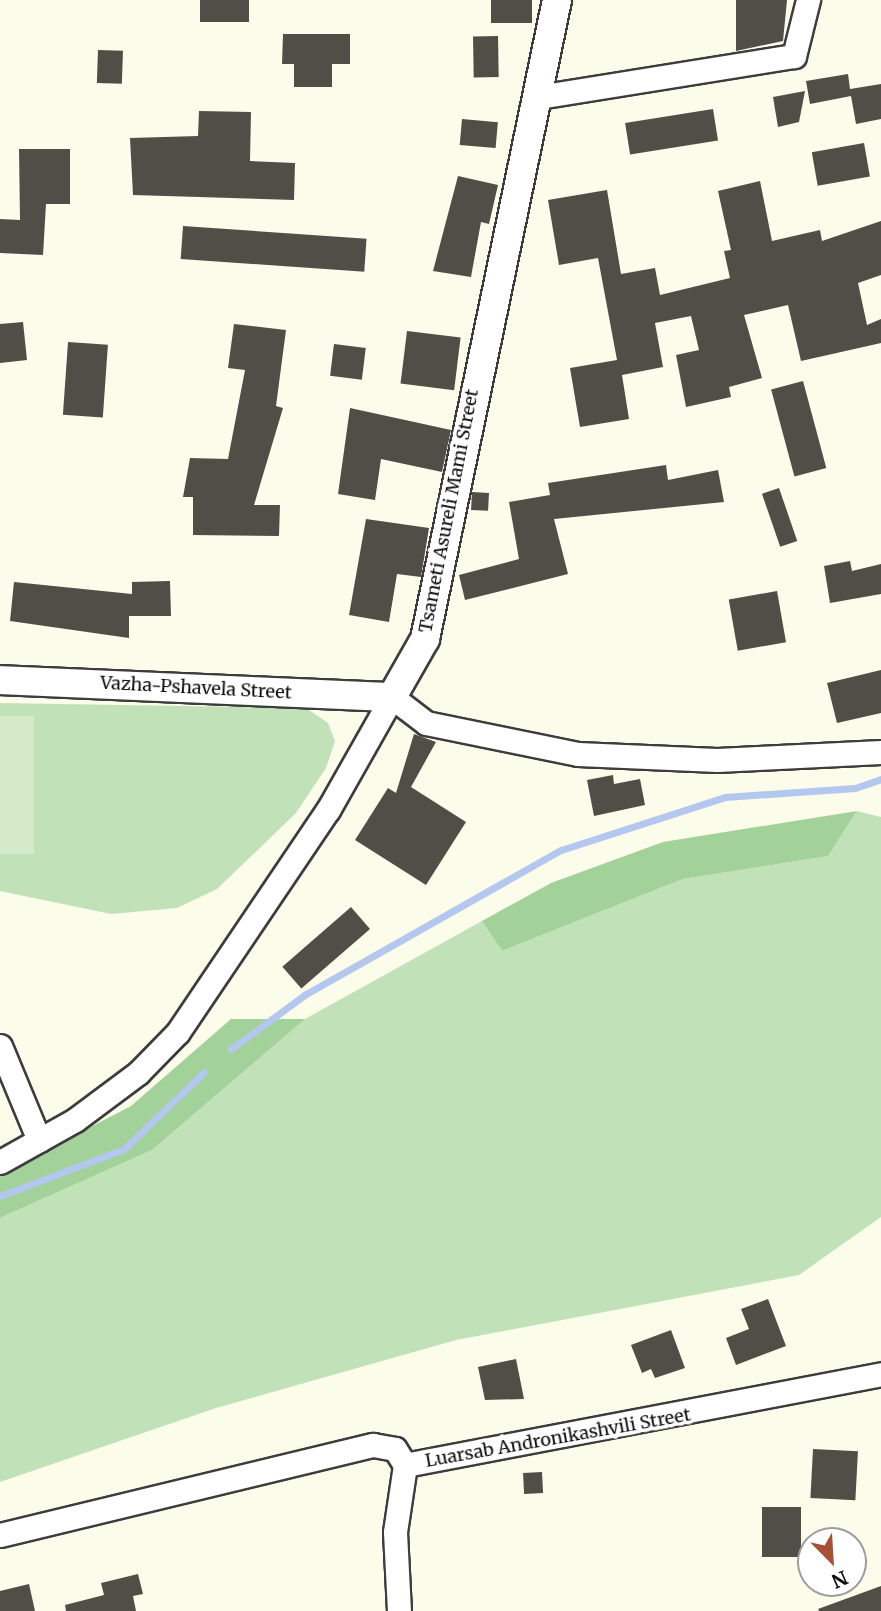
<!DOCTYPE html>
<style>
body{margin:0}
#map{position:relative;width:881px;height:1611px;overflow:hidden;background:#fbfce9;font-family:Merriweather,serif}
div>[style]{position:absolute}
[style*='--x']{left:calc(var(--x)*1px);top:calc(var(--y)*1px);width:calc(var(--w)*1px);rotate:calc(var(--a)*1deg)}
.green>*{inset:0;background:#c1e2b8}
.forest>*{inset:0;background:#a2d199}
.pitch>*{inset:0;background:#d5eac8;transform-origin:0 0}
.stream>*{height:7px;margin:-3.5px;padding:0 3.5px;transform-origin:3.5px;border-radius:3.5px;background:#b4c7ee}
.building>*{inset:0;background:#514e48;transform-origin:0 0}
.roads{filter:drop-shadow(2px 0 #3d3d3d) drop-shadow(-2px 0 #3d3d3d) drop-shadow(0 2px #3d3d3d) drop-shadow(0 -2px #3d3d3d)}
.minor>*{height:23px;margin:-11.5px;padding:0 11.5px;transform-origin:11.5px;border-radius:11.5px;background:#fff}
.tertiary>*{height:28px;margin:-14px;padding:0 14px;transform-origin:14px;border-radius:14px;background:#fff}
span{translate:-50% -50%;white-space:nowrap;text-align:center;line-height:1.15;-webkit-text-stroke:7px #fff;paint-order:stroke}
.street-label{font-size:18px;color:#0a0a0a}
.north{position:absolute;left:797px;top:1527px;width:70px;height:70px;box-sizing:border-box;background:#fff;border:2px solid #9d9d9d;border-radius:50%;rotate:156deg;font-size:19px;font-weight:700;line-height:28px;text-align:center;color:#0a0a0a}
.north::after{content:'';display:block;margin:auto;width:24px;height:32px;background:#a85034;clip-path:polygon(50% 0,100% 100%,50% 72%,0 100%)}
</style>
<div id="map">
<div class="green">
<i style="clip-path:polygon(0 703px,306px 708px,328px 723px,335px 741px,326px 768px,296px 813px,217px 889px,177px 908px,111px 914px,0 891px)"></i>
<i style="clip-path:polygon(857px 811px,881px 817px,881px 1217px,799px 1275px,456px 1340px,216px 1408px,0 1482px,0 1218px,152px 1150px,305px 1019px,482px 921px,502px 951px,683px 879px,828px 856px)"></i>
</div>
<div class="forest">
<i style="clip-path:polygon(857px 811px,828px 856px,683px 879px,502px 951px,482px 921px,551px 883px,663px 842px)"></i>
<i style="clip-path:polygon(231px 1019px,305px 1019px,152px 1150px,0 1218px,0 1174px,131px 1106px)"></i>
</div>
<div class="pitch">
<i style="left:34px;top:716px;width:138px;height:34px;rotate:90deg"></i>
</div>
<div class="stream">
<i style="--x:231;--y:1049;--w:93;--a:-36.3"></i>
<i style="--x:306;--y:994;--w:293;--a:-29.5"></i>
<i style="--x:561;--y:850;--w:172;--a:-17.9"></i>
<i style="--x:725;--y:797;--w:130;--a:-4"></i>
<i style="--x:855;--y:788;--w:28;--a:-19"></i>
<i style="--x:0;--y:1196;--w:133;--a:-20.8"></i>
<i style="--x:124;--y:1149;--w:111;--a:-43.9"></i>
</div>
<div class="building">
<i style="left:200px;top:0;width:49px;height:22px"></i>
<i style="left:491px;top:0;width:41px;height:23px"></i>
<i style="clip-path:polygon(736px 0,787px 0,783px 41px,736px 51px)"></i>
<i style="clip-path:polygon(283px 34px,350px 34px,350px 64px,332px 64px,332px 87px,294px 87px,294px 64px,282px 64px)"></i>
<i style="left:498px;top:36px;width:41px;height:25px;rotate:89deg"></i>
<i style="left:98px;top:50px;width:25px;height:33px;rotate:2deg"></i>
<i style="clip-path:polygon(848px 74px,850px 89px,881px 84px,881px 119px,856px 124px,851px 96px,810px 104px,806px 81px)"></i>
<i style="clip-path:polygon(805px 91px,799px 122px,778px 127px,773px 97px)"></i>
<i style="left:713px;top:109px;width:32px;height:89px;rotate:81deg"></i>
<i style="clip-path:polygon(199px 111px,251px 112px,250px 161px,295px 163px,294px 200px,133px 195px,130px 138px,198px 136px)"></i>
<i style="left:462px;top:119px;width:36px;height:26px;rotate:5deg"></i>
<i style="left:864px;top:143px;width:34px;height:53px;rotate:80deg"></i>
<i style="clip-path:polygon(19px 149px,70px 149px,70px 204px,46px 204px,43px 255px,0 253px,0 219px,20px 220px)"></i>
<i style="clip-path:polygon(458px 176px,498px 185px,489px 224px,481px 222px,471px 277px,433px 271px)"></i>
<i style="clip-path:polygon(760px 181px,772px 241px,820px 230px,822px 241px,881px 221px,881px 275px,858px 283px,867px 325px,881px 319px,881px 343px,801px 361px,788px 305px,744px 315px,762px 378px,729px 387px,731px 397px,686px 407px,676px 355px,699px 350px,691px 316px,655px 323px,663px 367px,622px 375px,629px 419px,580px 427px,570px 368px,617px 360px,598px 258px,559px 265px,548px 200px,607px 190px,621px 274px,655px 268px,660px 295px,730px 278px,724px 251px,731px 250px,718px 191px)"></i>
<i style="left:183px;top:226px;width:184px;height:33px;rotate:4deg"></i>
<i style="clip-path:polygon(23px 322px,27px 360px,0 363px,0 324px)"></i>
<i style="clip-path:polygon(234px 324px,286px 330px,276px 406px,283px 408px,254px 505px,280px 505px,279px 536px,193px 535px,193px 497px,183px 497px,190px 458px,228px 459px,245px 370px,228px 368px)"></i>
<i style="left:407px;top:331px;width:54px;height:53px;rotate:7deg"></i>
<i style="left:68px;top:342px;width:40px;height:73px;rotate:4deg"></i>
<i style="left:334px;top:344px;width:32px;height:32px;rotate:7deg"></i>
<i style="left:803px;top:381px;width:90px;height:33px;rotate:75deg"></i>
<i style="clip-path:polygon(350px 408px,451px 430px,442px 472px,381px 459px,375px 500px,338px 494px)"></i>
<i style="clip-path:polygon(666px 465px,668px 480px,718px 470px,724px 502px,554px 519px,568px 574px,465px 600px,459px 575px,519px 559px,509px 502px,550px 495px,548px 483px)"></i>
<i style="left:779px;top:488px;width:56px;height:18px;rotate:71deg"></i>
<i style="left:472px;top:492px;width:17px;height:18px;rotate:3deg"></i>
<i style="clip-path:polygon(366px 519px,429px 528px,421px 577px,397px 574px,389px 622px,349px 615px)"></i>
<i style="clip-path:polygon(850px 561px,852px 571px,881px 564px,881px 594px,830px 603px,824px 566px)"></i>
<i style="clip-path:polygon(170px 581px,171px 616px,129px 616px,129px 638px,10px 621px,14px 582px,132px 594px,132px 582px)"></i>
<i style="left:777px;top:591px;width:52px;height:49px;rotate:80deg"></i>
<i style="clip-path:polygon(881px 670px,881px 713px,837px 723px,827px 683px)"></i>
<i style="clip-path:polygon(414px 734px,436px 742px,411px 787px,466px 822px,426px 885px,355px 840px,388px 788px,396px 793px)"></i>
<i style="clip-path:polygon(613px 775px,614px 784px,640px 779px,645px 805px,594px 816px,587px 780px)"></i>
<i style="left:351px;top:907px;width:29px;height:91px;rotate:49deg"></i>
<i style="clip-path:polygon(768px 1299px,786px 1346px,736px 1365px,726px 1338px,749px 1329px,741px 1309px)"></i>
<i style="clip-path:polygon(671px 1330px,685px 1368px,655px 1378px,651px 1369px,642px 1373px,631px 1345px)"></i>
<i style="clip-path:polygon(516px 1359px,524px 1399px,485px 1400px,478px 1367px)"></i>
<i style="left:813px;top:1449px;width:45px;height:49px;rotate:3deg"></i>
<i style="left:542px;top:1472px;width:21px;height:19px;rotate:87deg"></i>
<i style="left:762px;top:1507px;width:39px;height:50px"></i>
<i style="clip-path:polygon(138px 1574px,143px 1594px,133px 1596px,136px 1611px,66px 1611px,65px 1605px,104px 1595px,101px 1583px)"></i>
<i style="clip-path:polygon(29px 1584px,35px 1611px,0 1611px,0 1591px)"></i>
<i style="clip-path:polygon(881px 1586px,881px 1611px,819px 1611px,818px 1609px)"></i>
</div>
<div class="roads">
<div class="minor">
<i style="--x:538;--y:97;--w:259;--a:-9.1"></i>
<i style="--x:794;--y:56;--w:58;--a:-76"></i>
<i style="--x:0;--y:1046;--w:102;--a:67.5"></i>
<i style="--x:0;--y:1162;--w:86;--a:-29.2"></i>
<i style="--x:75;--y:1120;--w:79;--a:-36.7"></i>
<i style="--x:138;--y:1073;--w:57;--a:-45.7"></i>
<i style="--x:178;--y:1032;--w:268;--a:-56"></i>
<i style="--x:328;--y:810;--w:130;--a:-60.5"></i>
<i style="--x:392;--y:697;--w:43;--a:37.4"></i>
<i style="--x:426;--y:723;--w:155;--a:11.5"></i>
<i style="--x:578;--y:754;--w:139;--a:2.5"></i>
<i style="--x:717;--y:760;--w:164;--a:-2.8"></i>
<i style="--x:0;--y:1535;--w:384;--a:-13.6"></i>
<i style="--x:373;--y:1445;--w:22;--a:10"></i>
<i style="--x:395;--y:1449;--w:19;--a:58"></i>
<i style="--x:405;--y:1465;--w:485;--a:-10.8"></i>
<i style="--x:399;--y:1611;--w:79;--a:-92.9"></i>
<i style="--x:395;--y:1532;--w:68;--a:-81.5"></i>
</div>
<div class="tertiary">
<i style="--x:0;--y:680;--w:392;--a:2.5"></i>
<i style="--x:392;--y:697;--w:67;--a:-60.4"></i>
<i style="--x:425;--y:639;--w:652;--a:-78.33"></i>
</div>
</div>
<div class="street-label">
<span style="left:449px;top:511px;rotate:-79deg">Tsameti Asureli Mami Street</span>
<span style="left:196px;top:688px;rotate:3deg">Vazha-Pshavela Street</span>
<span style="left:558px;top:1438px;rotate:-10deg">Luarsab Andronikashvili Street</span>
</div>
<div class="north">N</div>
</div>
